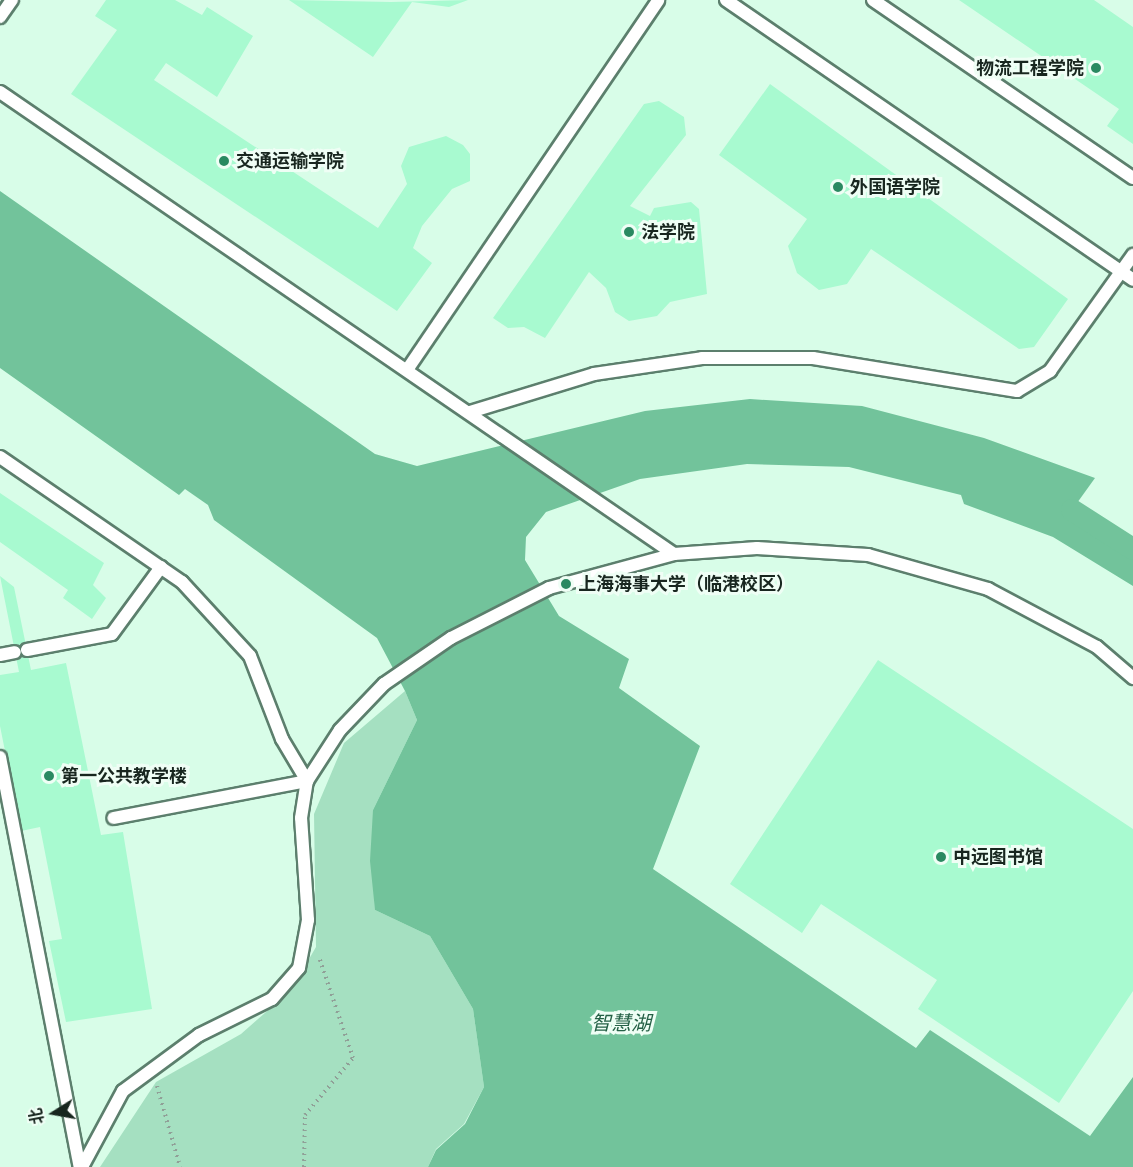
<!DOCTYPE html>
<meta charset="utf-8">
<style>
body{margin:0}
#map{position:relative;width:1133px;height:1167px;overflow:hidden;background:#effef5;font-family:"Titillium Web","Noto Sans SC",sans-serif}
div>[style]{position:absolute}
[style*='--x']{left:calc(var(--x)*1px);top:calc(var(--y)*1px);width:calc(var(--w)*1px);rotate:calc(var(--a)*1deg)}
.built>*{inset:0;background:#d8fde8;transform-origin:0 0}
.green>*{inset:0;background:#a5e0c1}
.water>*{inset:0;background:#72c39b}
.canal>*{height:22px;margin:-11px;padding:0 11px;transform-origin:11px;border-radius:11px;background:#72c39b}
.building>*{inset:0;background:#a8fad0}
.path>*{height:4px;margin-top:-2px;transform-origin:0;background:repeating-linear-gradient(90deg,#909f97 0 1.5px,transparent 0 6px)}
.roads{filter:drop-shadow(2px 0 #5c7f6d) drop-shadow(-2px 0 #5c7f6d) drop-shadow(0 2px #5c7f6d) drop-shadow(0 -2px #5c7f6d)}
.service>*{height:12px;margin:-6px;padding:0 6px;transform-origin:6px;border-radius:6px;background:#fff}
.dots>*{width:16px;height:16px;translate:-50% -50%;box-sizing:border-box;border:3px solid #effef5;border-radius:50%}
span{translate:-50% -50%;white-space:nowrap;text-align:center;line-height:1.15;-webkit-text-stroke:6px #effef5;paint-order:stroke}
.poi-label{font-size:18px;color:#18261f;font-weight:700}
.right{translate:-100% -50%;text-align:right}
.left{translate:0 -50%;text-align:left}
.water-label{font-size:20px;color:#256146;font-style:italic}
.north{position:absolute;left:24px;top:1083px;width:60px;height:60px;-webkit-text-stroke:4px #effef5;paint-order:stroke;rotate:259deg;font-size:16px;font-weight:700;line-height:24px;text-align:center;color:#18261f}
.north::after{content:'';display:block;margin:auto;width:21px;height:27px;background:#18261f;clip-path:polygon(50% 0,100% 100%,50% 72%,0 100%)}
</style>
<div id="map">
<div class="built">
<i style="left:0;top:0;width:1133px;height:1167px"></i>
</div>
<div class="green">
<i style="clip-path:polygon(405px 691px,417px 720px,373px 810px,375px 910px,430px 936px,473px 1009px,484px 1087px,464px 1124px,436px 1149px,428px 1167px,100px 1167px,156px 1082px,241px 1034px,291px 990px,316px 947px,314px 814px,344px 743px)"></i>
</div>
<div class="water">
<i style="clip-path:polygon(0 191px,375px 454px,417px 466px,645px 411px,750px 399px,862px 406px,984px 438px,1095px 478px,1072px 510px,1133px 549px,1133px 586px,1053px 537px,964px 504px,961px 495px,849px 467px,747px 464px,640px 479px,546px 512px,526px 537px,525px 560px,559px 616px,629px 659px,619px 688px,700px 746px,653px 869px,916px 1048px,930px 1030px,1090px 1136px,1133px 1077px,1133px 1167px,428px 1167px,436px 1150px,465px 1124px,484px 1087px,473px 1009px,430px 936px,375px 910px,370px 861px,373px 810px,417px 720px,405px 691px,377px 638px,214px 520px,208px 505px,185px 489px,179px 495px,0 368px)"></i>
</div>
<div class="canal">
<i style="--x:1072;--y:510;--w:72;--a:32.6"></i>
</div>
<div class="building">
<i style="clip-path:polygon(106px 0,175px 0,202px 15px,207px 7px,253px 36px,217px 97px,166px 63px,154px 80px,378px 228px,407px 184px,401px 166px,409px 147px,446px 136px,463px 145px,470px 154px,470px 181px,452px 189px,422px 226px,413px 248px,432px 263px,397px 311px,71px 94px,117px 30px,95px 16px)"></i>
<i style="clip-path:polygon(289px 0,391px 2px,468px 0,449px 7px,412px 2px,373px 57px)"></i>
<i style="clip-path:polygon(959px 0,1094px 0,1133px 27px,1133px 144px,1107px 126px,1119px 109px)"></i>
<i style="clip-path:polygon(770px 84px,1068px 299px,1034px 347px,1019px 349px,871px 249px,847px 284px,819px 290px,797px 273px,788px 246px,807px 219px,719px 155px)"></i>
<i style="clip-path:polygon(659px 101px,684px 117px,686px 135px,630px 206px,650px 216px,654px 208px,691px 202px,699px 209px,707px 294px,670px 302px,657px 316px,629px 321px,615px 312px,606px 288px,589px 272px,545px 338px,524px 327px,508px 328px,493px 318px,644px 104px)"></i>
<i style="clip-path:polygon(0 493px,104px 563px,93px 585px,106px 598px,92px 619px,63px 598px,68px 590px,0 542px)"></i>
<i style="clip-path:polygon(0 576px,14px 587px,31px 670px,66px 663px,101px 835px,123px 832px,152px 1009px,66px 1022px,49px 941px,62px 939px,40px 827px,21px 831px,0 726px,0 675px,19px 672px)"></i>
<i style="clip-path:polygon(878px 660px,1133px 829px,1133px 991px,1059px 1103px,918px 1009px,937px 980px,821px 904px,802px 933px,730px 884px)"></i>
</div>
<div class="path">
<i style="--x:157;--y:1086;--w:84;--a:74.1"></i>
<i style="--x:304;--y:1167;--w:52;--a:-88.9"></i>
<i style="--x:305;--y:1115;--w:75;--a:-49.9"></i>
<i style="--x:353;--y:1058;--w:107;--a:-108.6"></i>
</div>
<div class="roads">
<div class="service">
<i style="--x:726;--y:0;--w:494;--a:34.5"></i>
<i style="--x:873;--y:0;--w:315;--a:34.4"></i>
<i style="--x:0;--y:17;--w:21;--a:-55"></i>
<i style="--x:0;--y:92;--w:817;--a:34.43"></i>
<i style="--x:407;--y:370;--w:447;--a:-55.8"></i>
<i style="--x:470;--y:412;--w:130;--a:-17"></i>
<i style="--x:594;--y:374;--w:109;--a:-8.4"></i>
<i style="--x:702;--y:358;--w:111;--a:0"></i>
<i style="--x:813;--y:358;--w:207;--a:9.2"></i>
<i style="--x:1017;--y:391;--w:39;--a:-31"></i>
<i style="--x:1050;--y:371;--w:143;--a:-54.4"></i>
<i style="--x:0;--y:457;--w:221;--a:34.5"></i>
<i style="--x:182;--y:582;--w:100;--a:47.4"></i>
<i style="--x:250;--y:656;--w:89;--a:68.9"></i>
<i style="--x:282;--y:739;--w:49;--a:59.2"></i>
<i style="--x:307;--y:781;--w:197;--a:169.2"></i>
<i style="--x:27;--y:650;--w:86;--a:-10.7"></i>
<i style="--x:112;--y:634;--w:83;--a:-53.8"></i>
<i style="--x:0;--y:655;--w:15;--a:-11"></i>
<i style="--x:0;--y:757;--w:418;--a:79"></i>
<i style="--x:82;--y:1167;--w:86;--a:-61.7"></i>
<i style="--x:123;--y:1091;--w:94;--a:-36.4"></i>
<i style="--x:199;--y:1035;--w:81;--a:-26.3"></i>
<i style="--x:272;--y:999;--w:41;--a:-48.9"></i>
<i style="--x:299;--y:968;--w:49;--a:-79.4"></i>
<i style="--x:308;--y:920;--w:102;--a:-93.9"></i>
<i style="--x:301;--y:818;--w:37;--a:-81"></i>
<i style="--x:307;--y:781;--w:61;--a:-57.1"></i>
<i style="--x:340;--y:730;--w:64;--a:-46.3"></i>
<i style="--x:384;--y:684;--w:81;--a:-34.5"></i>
<i style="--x:451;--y:638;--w:110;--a:-27"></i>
<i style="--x:549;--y:588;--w:130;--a:-15.2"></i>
<i style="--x:674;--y:554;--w:83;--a:-4.1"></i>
<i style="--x:757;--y:548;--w:111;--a:3.6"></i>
<i style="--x:868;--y:555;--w:125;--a:15.8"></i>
<i style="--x:988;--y:589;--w:123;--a:28"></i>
<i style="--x:1097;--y:647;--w:48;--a:40.7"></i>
</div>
</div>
<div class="dots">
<i style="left:1096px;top:68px;background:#2a8961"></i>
<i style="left:224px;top:161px;background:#2a8961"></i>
<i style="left:838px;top:187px;background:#2a8961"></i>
<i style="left:629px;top:232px;background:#2a8961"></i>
<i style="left:566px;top:584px;background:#2a8961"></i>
<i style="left:49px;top:776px;background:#2a8961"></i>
<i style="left:941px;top:857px;background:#2a8961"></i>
</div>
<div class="poi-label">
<span class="right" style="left:1084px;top:68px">物流工程学院</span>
<span class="left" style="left:236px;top:161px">交通运输学院</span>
<span class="left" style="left:850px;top:187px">外国语学院</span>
<span class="left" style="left:641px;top:232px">法学院</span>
<span class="left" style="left:578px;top:584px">上海海事大学（临港校区）</span>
<span class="left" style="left:61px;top:776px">第一公共教学楼</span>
<span class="left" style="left:953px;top:857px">中远图书馆</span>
</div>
<div class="water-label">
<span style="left:621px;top:1022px">智慧湖</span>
</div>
<div class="north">北</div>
</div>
